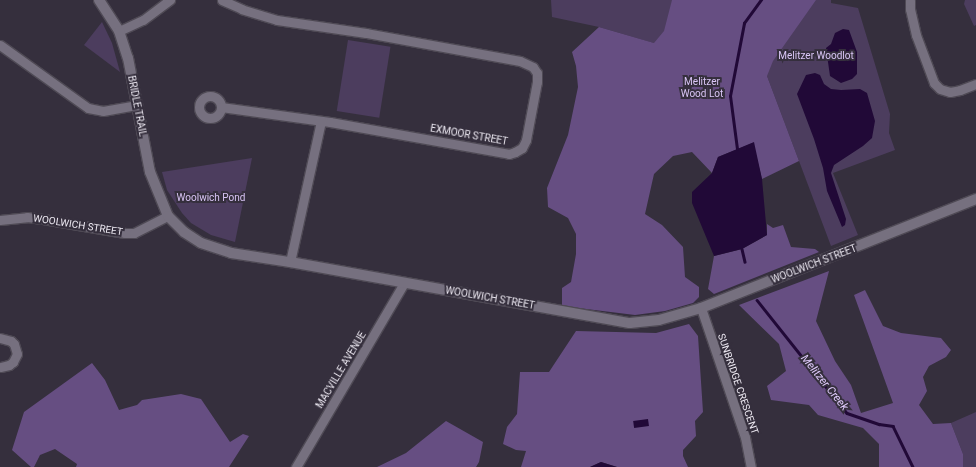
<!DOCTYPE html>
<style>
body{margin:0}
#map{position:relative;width:976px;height:467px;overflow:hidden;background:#352f3d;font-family:Roboto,sans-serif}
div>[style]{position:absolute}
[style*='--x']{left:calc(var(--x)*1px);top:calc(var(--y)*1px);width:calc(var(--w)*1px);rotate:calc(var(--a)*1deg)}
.green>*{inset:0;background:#4c3d5e;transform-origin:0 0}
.forest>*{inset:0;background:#664e82}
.water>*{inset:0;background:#210937;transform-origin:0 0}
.stream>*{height:2.5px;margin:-1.25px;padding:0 1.25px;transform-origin:1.25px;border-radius:1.25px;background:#210937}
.roads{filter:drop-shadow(1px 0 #4f4a55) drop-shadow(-1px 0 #4f4a55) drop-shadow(0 1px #4f4a55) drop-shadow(0 -1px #4f4a55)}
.street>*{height:9px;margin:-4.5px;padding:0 4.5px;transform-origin:4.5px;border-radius:4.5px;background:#76707f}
.street>.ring{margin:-4.5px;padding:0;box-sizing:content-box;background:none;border:9px solid #76707f;border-radius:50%}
.secondary>*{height:10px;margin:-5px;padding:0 5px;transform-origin:5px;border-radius:5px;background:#76707f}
span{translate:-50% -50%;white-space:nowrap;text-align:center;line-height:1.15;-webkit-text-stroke:4px #352f3d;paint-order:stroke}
.park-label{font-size:10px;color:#d9c5f5}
.street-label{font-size:10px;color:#eeeaf3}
.water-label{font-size:11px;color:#e3ceff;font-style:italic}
</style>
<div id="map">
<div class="green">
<i style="clip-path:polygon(551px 0,831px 0,831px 3px,858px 8px,890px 114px,889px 133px,895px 150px,833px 173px,858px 235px,831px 246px,767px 76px,599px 27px,552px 17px)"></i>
<i style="clip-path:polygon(965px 0,976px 0,976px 25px,974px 26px,964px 4px)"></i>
<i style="clip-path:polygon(102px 22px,112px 43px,120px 72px,84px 45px)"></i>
<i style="left:348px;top:40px;width:43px;height:72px;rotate:9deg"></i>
<i style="clip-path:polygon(252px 158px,235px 242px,211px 235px,191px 223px,182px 213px,167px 190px,162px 172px)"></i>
<i style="clip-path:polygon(976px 412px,976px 467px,963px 467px,963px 454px,951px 423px)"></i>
</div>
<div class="forest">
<i style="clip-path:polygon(672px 0,816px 0,773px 61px,767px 76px,799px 161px,762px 179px,753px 143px,718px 157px,712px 173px,692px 152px,673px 156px,654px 174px,645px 214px,662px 225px,683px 247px,685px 277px,699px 287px,699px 297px,693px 303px,665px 311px,635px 315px,562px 306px,562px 288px,571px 282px,576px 254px,576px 234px,568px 218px,548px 207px,547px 188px,568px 135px,578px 87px,576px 66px,572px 52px,599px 27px,654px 43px,664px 31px)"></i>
<i style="clip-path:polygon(767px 224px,773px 228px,783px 225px,791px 247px,815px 249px,819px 252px,714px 294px,708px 289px,714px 256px,742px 249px,767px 235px)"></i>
<i style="clip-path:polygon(829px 271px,816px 321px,835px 361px,851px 385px,861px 413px,893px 403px,854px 295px,865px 290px,883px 326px,901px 333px,941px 338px,951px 350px,946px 357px,929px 366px,923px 377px,927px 391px,919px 405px,933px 424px,951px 423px,963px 454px,963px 467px,879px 467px,879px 444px,863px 428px,818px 415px,809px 405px,771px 400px,767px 386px,786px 371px,779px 344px,739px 305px)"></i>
<i style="clip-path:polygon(689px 324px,698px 336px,703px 412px,695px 421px,696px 436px,683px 450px,683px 456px,688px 467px,617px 467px,601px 462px,590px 467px,521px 467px,526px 451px,516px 450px,503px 444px,507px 427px,517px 414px,520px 372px,549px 372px,576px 331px,656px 333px)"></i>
<i style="clip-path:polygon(92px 363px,105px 380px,119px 410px,137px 405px,142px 400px,181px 394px,201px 399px,230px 442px,243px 434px,249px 436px,229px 467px,76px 467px,77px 464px,55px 449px,40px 455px,34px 467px,31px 467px,12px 450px,24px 412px)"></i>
<i style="clip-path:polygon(446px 421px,483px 442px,479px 462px,476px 467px,377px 467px,406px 453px)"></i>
</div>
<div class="water">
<i style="clip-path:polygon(843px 29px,849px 30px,857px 52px,857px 74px,852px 79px,841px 83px,830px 76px,826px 48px,831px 44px,835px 33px)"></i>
<i style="clip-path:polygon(815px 73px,820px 75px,824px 84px,831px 89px,841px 90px,860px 89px,867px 93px,875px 121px,872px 138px,863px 146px,834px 165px,831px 173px,846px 219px,845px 225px,842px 227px,827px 191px,823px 168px,814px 139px,797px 94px,806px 75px)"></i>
<i style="clip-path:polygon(754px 142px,762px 179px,767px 235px,742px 249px,714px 256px,692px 203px,692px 192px,712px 173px,718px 157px)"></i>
<i style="left:648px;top:419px;width:7px;height:15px;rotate:82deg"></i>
<i style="clip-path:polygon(601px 462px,617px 467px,590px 467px)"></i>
</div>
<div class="stream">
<i style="--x:737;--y:149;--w:53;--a:-97.5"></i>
<i style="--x:730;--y:96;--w:74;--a:-79.1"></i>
<i style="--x:744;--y:23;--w:29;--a:-54"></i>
<i style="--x:742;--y:249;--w:13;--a:77"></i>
<i style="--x:757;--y:300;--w:144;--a:51.5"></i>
<i style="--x:847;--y:413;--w:34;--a:19"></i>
<i style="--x:879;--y:424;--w:14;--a:8"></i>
<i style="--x:893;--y:426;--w:46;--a:64"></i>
</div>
<div class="roads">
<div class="street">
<i style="--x:910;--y:0;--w:9;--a:90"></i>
<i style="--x:910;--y:9;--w:27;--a:77"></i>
<i style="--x:916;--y:35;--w:51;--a:69.4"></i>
<i style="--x:934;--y:83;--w:8;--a:45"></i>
<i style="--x:940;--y:89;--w:10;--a:17"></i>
<i style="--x:950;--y:92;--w:10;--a:-11"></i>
<i style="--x:960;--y:90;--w:17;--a:-21"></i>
<i style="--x:119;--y:31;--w:26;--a:-25"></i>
<i style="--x:143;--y:20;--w:34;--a:-37"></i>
<i style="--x:0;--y:45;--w:108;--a:35.6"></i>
<i style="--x:88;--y:108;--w:15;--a:11"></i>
<i style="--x:103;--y:111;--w:35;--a:-10"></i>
<i class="ring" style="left:199px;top:96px;width:13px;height:13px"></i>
<i style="--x:221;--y:107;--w:110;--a:7.8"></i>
<i style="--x:330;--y:122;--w:182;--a:10.1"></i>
<i style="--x:509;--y:154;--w:6;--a:-18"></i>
<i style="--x:515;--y:152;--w:8;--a:-30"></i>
<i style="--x:522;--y:148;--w:9;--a:-63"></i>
<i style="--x:526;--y:140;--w:59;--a:-79.3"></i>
<i style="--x:537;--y:82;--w:9;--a:-90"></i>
<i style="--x:537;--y:73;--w:7;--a:-124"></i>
<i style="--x:533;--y:67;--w:14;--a:-155"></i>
<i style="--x:520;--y:61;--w:157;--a:-169.7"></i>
<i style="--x:366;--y:33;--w:90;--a:-171.7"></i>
<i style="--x:277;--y:20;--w:37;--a:-163"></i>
<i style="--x:242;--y:9;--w:22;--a:-156"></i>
<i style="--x:0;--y:220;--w:27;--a:-6"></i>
<i style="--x:27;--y:217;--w:16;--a:7"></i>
<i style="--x:43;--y:219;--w:83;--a:9.7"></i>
<i style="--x:125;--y:233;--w:9;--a:0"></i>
<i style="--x:134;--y:233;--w:38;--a:-27"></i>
<i style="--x:290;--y:262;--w:144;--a:-77.6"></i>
<i style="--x:701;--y:308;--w:136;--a:71.2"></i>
<i style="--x:745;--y:437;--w:31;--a:79"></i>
<i style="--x:0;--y:338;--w:11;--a:15"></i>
<i style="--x:11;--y:341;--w:4;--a:45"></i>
<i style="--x:14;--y:344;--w:10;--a:73"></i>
<i style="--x:17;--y:354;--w:9;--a:117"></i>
<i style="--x:13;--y:362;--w:5;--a:143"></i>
<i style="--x:9;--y:365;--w:9;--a:167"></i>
<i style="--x:296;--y:467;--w:213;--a:-59.6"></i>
</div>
<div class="secondary">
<i style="--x:99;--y:0;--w:37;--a:57"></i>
<i style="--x:119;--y:31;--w:28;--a:72"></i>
<i style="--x:128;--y:58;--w:116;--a:79.1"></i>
<i style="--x:150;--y:172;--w:48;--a:67.8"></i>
<i style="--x:168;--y:216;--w:23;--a:45"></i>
<i style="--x:184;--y:232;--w:20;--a:33"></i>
<i style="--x:201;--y:243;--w:32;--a:18"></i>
<i style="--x:231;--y:253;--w:60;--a:8.7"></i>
<i style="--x:290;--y:262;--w:345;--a:10.2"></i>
<i style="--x:630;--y:323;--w:29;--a:-6"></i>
<i style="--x:659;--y:320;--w:44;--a:-15.9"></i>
<i style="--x:701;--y:308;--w:296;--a:-21.6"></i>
</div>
</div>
<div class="park-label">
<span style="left:816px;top:56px">Melitzer Woodlot</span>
<span style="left:702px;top:87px">Melitzer<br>Wood Lot</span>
<span style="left:211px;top:198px">Woolwich Pond</span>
</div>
<div class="street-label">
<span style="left:137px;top:106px;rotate:79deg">BRIDLE TRAIL</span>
<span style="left:469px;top:135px;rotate:10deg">EXMOOR STREET</span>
<span style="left:78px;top:225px;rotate:9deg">WOOLWICH STREET</span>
<span style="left:814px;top:264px;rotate:-21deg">WOOLWICH STREET</span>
<span style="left:490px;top:298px;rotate:10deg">WOOLWICH STREET</span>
<span style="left:341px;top:370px;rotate:-59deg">MACVILLE AVENUE</span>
<span style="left:738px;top:384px;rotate:71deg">SUNBRIDGE CRESCENT</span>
</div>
<div class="water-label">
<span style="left:824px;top:383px;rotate:51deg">Melitzer Creek</span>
</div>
</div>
